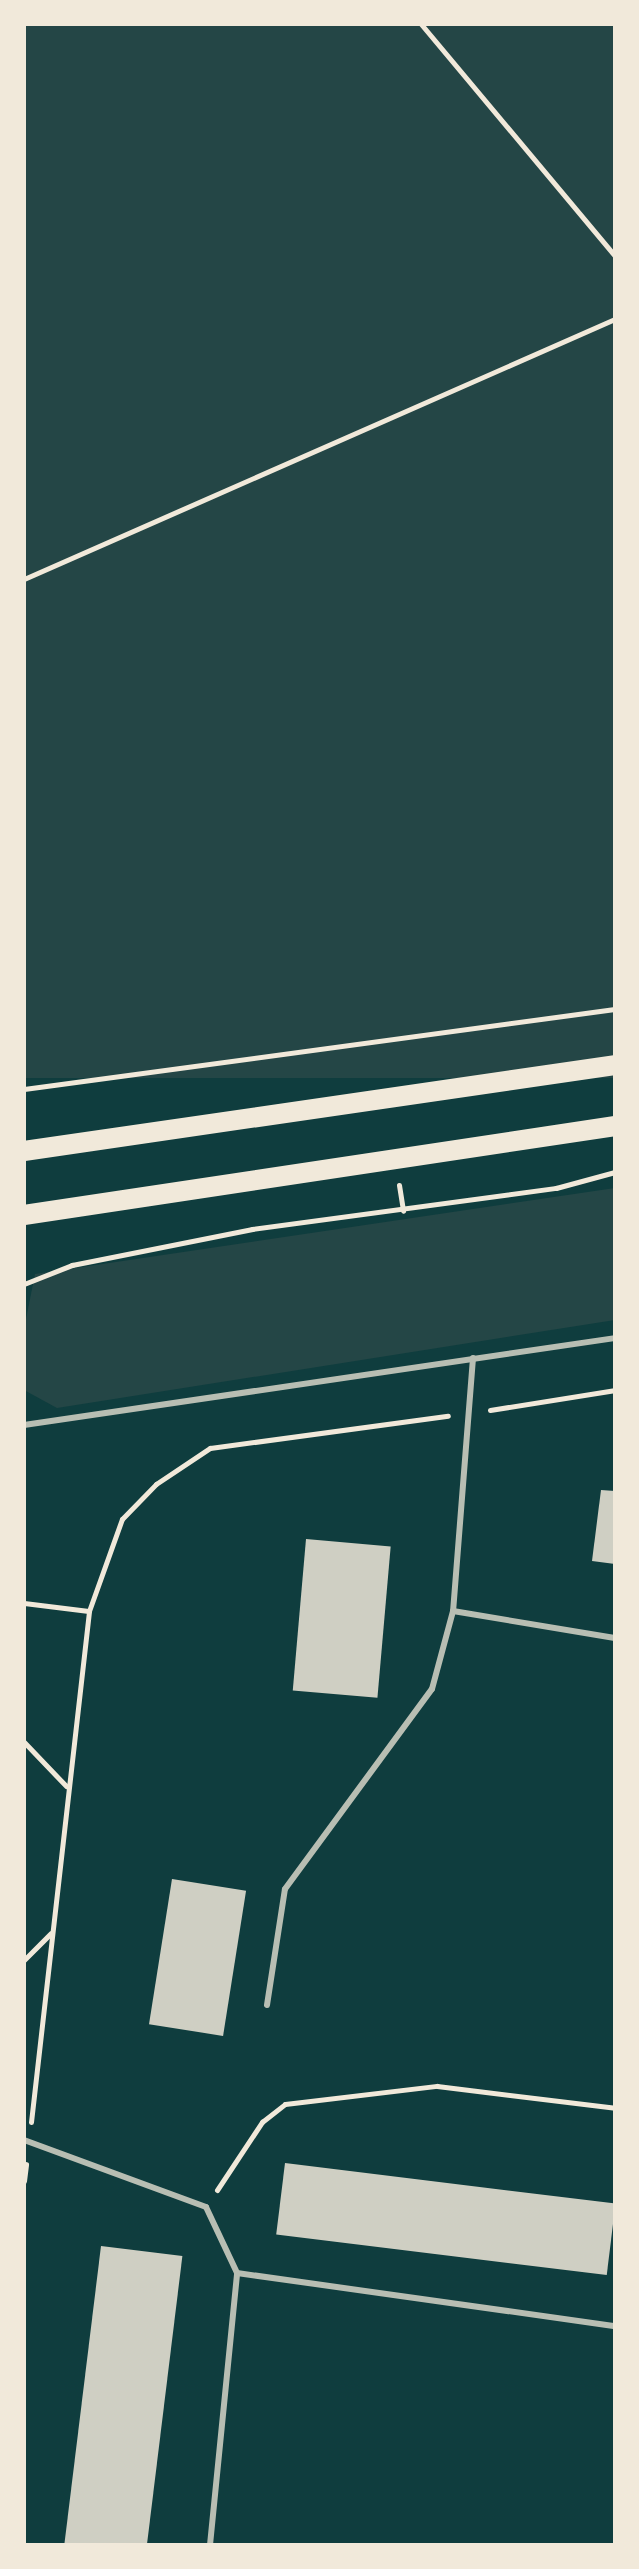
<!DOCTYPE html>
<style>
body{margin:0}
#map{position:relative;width:639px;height:2569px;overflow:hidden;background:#0f3d3e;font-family:Ubuntu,sans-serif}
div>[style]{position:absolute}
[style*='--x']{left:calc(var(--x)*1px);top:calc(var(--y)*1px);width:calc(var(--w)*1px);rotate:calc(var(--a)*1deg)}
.green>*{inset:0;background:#244646;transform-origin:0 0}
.building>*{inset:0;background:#cfcfc3;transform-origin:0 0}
.path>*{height:5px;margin:-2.5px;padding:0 2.5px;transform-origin:2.5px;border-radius:2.5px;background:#f1e9da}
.service>*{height:6px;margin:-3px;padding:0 3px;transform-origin:3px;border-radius:3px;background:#b8beb3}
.primary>*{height:20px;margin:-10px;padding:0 10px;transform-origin:10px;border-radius:10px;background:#f1e9da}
span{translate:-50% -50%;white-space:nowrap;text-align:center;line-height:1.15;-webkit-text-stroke:7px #f1e9da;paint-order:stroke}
.frame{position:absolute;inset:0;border:26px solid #f1e9da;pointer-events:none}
</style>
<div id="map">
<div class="green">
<i style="left:24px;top:24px;width:591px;height:1054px"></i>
<i style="clip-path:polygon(615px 1188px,615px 1320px,57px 1408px,24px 1390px,24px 1329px,35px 1274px)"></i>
</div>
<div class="building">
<i style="clip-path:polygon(601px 1490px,615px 1491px,615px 1564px,592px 1561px)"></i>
<i style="left:306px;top:1539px;width:85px;height:152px;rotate:5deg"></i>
<i style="left:172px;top:1879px;width:75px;height:147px;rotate:9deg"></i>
<i style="left:285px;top:2163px;width:333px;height:72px;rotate:7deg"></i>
<i style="left:101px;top:2246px;width:82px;height:301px;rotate:7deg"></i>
</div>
<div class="path">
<i style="--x:421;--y:24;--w:302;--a:50.1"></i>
<i style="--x:24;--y:579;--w:646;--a:-23.75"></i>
<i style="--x:24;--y:1089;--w:596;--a:-7.71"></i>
<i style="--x:399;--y:1185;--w:26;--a:81"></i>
<i style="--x:24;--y:1284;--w:52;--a:-21.6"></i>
<i style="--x:72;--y:1265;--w:184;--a:-11.3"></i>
<i style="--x:252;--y:1229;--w:307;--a:-7.7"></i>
<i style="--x:556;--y:1188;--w:61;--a:-15.2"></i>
<i style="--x:490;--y:1410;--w:127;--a:-9.1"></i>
<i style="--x:24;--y:1603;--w:65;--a:7"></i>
<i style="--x:24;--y:1742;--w:61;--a:46.3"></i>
<i style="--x:24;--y:1960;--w:38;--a:-45"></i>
<i style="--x:31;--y:2122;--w:514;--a:-83.52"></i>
<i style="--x:89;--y:1611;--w:98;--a:-70.3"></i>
<i style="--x:122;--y:1519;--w:49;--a:-45.8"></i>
<i style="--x:156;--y:1484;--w:65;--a:-33.7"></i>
<i style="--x:210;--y:1448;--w:240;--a:-7.7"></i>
<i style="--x:24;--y:2181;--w:17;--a:-83"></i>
<i style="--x:217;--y:2190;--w:82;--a:-56.5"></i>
<i style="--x:262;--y:2122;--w:29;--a:-38"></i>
<i style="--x:285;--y:2104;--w:153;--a:-6.8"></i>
<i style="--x:437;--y:2086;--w:179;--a:7"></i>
</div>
<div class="service">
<i style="--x:473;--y:1358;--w:254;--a:94.5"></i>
<i style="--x:453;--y:1611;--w:164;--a:9.5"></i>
<i style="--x:24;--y:1425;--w:597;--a:-8.37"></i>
<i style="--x:267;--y:2005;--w:117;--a:-81.2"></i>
<i style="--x:285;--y:1889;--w:248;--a:-53.7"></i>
<i style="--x:432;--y:1689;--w:81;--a:-74.9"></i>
<i style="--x:24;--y:2140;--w:194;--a:20.2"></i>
<i style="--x:206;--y:2207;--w:73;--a:64.8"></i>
<i style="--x:237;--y:2273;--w:382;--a:8"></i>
<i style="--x:210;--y:2545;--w:273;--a:-84.3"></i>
</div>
<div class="primary">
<i style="--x:24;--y:1151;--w:597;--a:-8.28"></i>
<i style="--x:24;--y:1215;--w:598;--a:-8.56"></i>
</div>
<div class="frame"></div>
</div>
